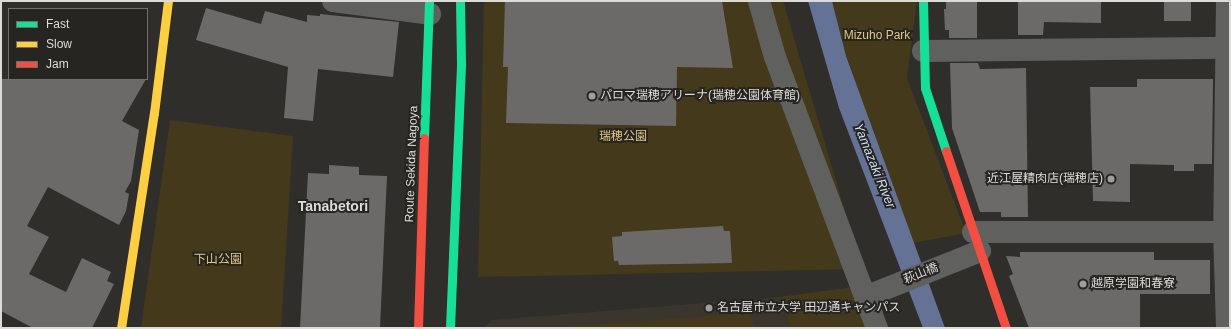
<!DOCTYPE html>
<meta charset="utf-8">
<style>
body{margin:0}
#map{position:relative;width:1231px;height:329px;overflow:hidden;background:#302e2b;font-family:Helvetica,"Noto Sans JP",sans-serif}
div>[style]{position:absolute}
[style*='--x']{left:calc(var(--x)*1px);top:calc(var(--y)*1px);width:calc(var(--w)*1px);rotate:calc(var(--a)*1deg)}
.built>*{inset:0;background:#3a362d}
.green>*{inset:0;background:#44391b}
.water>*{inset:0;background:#647296}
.building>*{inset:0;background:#6b6a68;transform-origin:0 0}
.street>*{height:22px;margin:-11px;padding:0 11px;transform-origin:11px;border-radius:11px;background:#60605e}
.fast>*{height:9px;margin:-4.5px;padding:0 4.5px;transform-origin:4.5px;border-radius:4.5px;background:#16e098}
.slow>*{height:9px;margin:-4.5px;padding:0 4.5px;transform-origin:4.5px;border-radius:4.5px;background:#ffcf43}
.jam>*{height:9px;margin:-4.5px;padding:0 4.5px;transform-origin:4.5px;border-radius:4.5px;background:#f24e42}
.dots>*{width:11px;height:11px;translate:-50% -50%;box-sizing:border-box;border:2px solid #272521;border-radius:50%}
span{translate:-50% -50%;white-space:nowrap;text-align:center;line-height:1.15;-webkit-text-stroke:4px #272521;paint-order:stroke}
.park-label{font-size:12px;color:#e2c781}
.poi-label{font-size:12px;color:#dcdbd8}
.left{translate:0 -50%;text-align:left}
.right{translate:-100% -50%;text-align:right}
.street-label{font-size:12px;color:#dcdbd8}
.water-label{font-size:13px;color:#d0dbf5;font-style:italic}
.quarter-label{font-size:14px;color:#dcdbd8;font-weight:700}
.frame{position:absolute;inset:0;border:2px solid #dcdbd8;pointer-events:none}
.legend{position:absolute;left:8px;top:8px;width:140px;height:72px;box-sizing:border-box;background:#272521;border:1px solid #6f6e6a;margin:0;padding:5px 7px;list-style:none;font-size:12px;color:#dcdbd8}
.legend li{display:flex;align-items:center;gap:8px;height:20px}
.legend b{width:20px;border:1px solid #6f6e6a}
</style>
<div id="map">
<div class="built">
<i style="clip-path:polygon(779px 297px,791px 328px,484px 328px,492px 320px)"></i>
</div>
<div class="green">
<i style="clip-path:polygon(484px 1px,783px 1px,862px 269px,478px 277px)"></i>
<i style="clip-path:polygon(832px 1px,917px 1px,907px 78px,966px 233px,913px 243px,846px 56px)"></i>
<i style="clip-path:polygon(170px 120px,293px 136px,281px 328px,141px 328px)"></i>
<i style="clip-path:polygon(854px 287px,868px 328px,791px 328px,779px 297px)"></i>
<i style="clip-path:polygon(749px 313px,755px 328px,547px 328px)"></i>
</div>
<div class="water">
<i style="clip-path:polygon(808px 1px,832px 1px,846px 56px,945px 328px,923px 328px,839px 108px)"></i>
</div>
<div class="building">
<i style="clip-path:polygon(505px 1px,722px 1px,733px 68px,677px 67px,676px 126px,506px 123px,508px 67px,503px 67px)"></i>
<i style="clip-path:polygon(946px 1px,977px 1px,977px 38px,949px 38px,949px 30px,945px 30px,944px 9px,946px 9px)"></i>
<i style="clip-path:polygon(1018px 1px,1101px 1px,1101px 23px,1044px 22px,1043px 35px,1018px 35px)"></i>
<i style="left:1164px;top:1px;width:27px;height:20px"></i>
<i style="clip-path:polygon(206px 8px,261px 24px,265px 11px,307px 22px,307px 15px,320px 16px,320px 14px,399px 22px,393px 77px,318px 69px,313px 121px,284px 118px,288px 67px,196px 40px)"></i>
<i style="clip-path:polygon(950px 63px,978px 63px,980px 69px,1026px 68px,1028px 217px,1001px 217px,1001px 212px,980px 212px,952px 128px)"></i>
<i style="clip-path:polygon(1px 79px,146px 79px,122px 121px,139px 130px,131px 181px,125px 192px,129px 194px,126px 211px,119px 225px,48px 187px,27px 226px,49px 237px,29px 274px,66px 292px,82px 258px,111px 272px,107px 281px,114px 284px,92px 328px,33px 328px,1px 311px)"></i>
<i style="clip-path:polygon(1137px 79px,1213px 79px,1212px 164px,1194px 164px,1194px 171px,1174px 171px,1174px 165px,1130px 164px,1130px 202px,1093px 201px,1090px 87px,1137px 87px)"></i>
<i style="clip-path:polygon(329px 165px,359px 167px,359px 175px,387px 176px,380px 328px,300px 328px,308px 173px,329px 174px)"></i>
<i style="clip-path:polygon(723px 226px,724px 231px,730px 231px,732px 263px,619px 265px,618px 261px,614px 261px,612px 237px,622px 236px,622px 232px)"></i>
<i style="clip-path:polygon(1020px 252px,1154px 252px,1154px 260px,1210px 260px,1210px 294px,1140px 294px,1140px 328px,1029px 328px,1009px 276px,1013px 274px,1006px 256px,1020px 257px)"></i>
</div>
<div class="street">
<i style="--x:333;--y:1;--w:98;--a:7.6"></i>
<i style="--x:759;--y:1;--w:58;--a:74.1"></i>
<i style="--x:775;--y:57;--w:290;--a:69.4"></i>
<i style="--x:1227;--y:1;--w:231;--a:90.7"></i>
<i style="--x:1224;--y:232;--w:96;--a:88.2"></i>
<i style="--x:923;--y:51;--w:307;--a:-0.6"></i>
<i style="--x:973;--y:232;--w:257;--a:0"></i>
<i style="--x:865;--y:297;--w:124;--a:-21.8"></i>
</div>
<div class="fast">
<i style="--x:923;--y:1;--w:87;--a:88.7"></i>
<i style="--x:925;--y:88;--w:66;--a:71.6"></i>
<i style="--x:424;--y:138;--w:137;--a:-87.9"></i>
<i style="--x:450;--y:328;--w:265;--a:-87.6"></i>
<i style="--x:461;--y:63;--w:62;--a:-90.9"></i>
</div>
<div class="slow">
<i style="--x:121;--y:328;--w:218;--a:-81.3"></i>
<i style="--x:154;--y:113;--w:113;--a:-82.9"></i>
</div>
<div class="jam">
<i style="--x:946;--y:151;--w:187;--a:71.3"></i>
<i style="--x:418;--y:328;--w:190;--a:-88.2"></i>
</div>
<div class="dots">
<i style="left:592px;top:96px;background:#a09e9b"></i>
<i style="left:1111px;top:179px;background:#a09e9b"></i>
<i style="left:1083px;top:284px;background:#a09e9b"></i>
<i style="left:709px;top:308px;background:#a09e9b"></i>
</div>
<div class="park-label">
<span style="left:877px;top:36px">Mizuho Park</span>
<span style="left:623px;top:137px">瑞穂公園</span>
<span style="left:218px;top:260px">下山公園</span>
</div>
<div class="poi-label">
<span class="left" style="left:600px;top:96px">パロマ瑞穂アリーナ(瑞穂公園体育館)</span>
<span class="right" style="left:1103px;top:179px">近江屋精肉店(瑞穂店)</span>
<span class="left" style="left:1091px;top:284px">越原学園和春寮</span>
<span class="left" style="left:717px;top:308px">名古屋市立大学 田辺通キャンパス</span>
</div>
<div class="street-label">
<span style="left:412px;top:164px;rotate:-88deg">Route Sekida Nagoya</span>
<span style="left:921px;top:274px;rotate:-22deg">萩山橋</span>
</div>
<div class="water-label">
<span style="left:874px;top:166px;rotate:68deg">Yamazaki River</span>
</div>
<div class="quarter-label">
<span style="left:333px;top:206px">Tanabetori</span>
</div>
<div class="frame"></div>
<ul class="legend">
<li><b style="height:5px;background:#16e098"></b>Fast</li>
<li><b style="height:5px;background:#ffcf43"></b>Slow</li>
<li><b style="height:5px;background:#f24e42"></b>Jam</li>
</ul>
</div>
